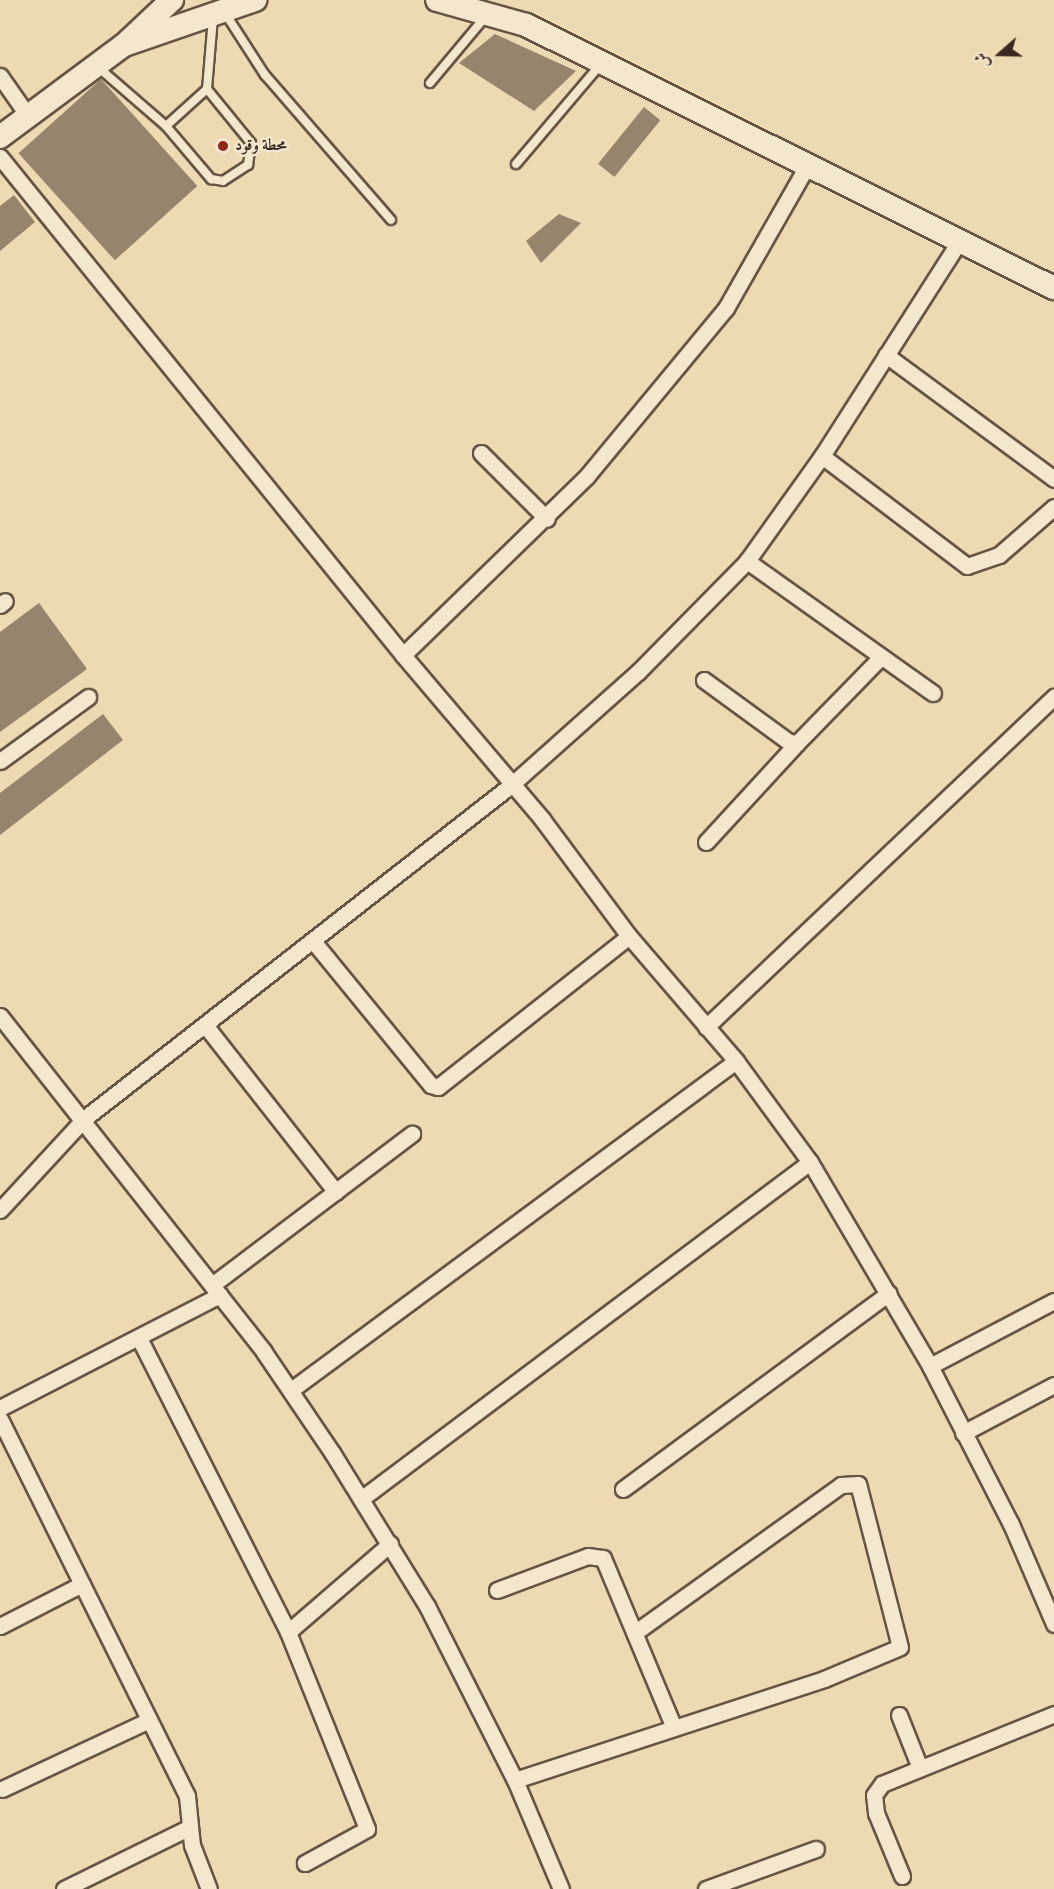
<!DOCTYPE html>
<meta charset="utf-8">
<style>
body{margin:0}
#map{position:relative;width:1054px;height:1889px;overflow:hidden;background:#eddab2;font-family:Vollkorn,Amiri,serif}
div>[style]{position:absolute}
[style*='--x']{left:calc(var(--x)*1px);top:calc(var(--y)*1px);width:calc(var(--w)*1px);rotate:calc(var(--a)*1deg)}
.building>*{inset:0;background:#97846c;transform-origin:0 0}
.roads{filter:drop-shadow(2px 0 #665444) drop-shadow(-2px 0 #665444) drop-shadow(0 2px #665444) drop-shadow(0 -2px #665444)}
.lane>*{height:8px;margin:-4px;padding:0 4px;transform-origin:4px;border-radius:4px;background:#f3e7cd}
.street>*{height:15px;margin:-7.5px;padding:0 7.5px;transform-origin:7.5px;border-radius:7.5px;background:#f3e7cd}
.secondary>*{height:22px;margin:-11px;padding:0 11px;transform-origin:11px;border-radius:11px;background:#f3e7cd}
.dots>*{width:16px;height:16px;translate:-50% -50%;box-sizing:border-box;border:3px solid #f3e7cd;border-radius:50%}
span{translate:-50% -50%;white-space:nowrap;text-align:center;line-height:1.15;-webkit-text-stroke:5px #f3e7cd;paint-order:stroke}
.poi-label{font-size:16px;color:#392720;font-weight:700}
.left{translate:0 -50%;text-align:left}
.north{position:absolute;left:970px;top:24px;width:60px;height:60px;-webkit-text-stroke:4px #f3e7cd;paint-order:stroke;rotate:250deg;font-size:16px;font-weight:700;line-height:24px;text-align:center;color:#392720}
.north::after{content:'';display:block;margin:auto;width:21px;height:27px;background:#392720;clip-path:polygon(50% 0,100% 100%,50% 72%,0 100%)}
</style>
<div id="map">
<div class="building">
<i style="clip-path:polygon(495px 34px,576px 71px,534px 111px,459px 63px)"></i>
<i style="left:101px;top:79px;width:144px;height:111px;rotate:48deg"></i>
<i style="left:644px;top:107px;width:21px;height:73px;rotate:39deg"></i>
<i style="clip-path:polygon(14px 195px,35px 222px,0 251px,0 206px)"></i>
<i style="clip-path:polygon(559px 214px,581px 223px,541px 263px,526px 241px)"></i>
<i style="clip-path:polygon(39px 603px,87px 669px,0 732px,0 632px)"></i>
<i style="clip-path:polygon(103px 714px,123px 740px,0 835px,0 793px)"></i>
</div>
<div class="roads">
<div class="lane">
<i style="--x:225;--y:13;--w:74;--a:57.2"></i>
<i style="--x:265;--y:75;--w:192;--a:49"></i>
<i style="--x:99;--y:68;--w:89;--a:40.9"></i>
<i style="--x:166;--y:126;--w:55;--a:-42.1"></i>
<i style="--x:207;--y:89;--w:72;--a:-85.2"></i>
<i style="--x:430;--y:83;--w:87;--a:-50.1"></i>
<i style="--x:166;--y:126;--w:70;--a:49.7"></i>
<i style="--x:211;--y:179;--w:12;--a:9"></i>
<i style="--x:223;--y:181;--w:30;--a:-33"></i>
<i style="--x:248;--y:165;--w:22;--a:-82"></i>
<i style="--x:251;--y:143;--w:70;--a:-129.2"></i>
<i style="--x:516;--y:164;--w:130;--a:-49.7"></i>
</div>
<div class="street">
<i style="--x:0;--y:76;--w:49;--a:55"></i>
<i style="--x:0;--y:157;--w:641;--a:51.02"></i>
<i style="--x:403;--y:655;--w:215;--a:49.7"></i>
<i style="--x:542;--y:819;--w:146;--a:53.4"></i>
<i style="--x:629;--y:936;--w:165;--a:49.4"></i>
<i style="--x:736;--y:1061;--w:125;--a:53.8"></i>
<i style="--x:810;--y:1162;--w:237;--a:59.5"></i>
<i style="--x:930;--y:1366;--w:178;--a:62.9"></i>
<i style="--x:1011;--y:1524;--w:109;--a:66.7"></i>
<i style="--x:886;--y:355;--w:209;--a:36.4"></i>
<i style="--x:481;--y:453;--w:93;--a:45"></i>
<i style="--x:822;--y:456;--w:182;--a:37.2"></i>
<i style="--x:967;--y:566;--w:34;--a:-19"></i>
<i style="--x:999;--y:555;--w:73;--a:-41.1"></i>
<i style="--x:747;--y:561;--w:228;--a:35.4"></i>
<i style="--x:0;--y:605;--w:6;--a:-39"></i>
<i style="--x:403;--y:655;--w:257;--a:-44.2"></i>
<i style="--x:587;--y:476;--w:218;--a:-50.4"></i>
<i style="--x:726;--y:308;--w:166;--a:-60.3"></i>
<i style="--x:704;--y:680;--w:105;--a:36.1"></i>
<i style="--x:789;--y:742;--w:8;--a:7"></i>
<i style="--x:797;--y:743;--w:120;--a:-45.7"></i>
<i style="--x:0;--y:761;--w:109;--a:-36"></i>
<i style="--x:706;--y:842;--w:134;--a:-47.4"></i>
<i style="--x:313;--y:941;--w:186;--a:50.7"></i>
<i style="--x:431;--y:1085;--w:7;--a:16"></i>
<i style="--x:438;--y:1087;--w:243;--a:-38.3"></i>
<i style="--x:0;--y:1016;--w:427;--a:51.8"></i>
<i style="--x:264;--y:1352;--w:123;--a:55.9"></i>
<i style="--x:333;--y:1454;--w:179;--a:58.3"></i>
<i style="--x:427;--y:1606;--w:195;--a:63.2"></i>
<i style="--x:515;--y:1780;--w:118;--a:67.1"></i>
<i style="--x:205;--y:1025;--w:212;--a:51.9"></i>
<i style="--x:706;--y:1027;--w:480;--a:-43.5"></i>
<i style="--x:0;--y:1210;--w:125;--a:-47.3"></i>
<i style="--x:85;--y:1118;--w:541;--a:-38.01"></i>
<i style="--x:511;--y:785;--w:170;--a:-41.7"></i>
<i style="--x:638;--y:672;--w:156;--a:-45.5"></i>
<i style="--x:747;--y:561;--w:129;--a:-54.5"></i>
<i style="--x:822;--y:456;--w:258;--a:-57.4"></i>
<i style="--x:212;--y:1285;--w:251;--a:-37.1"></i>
<i style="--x:139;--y:1338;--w:330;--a:63.1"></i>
<i style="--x:288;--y:1632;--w:212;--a:68.1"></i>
<i style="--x:367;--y:1829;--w:71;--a:151.3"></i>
<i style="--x:930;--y:1366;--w:140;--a:-27.7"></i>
<i style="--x:291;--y:1390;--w:553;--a:-36.48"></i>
<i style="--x:0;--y:1408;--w:247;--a:-27.2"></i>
<i style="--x:0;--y:1419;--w:421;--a:63.6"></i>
<i style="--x:187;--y:1796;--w:49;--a:84.2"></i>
<i style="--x:192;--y:1845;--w:47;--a:68.9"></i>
<i style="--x:963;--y:1433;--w:103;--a:-27.8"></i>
<i style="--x:623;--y:1489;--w:330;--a:-36.4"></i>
<i style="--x:361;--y:1499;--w:561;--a:-36.89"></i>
<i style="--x:497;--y:1590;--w:97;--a:-20.5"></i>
<i style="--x:588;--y:1556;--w:15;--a:8"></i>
<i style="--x:603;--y:1558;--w:184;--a:67.3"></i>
<i style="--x:0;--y:1626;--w:92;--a:-27.1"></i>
<i style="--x:288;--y:1632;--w:135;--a:-40.8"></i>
<i style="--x:899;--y:1715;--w:57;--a:68.4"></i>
<i style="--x:515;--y:1780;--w:325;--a:-18.1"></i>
<i style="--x:824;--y:1679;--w:82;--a:-22.8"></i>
<i style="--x:900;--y:1647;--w:168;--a:-104.4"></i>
<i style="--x:858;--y:1484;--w:17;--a:177"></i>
<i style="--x:841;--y:1485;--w:254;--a:144.4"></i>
<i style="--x:2;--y:1789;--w:162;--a:-25.1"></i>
<i style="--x:902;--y:1876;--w:68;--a:-112.4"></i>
<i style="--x:876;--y:1813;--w:18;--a:-96"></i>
<i style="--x:874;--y:1795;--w:14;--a:-54"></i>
<i style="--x:882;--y:1784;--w:186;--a:-22.1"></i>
<i style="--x:64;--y:1889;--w:140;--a:-26.2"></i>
<i style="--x:706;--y:1889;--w:117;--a:-20"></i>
</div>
<div class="secondary">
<i style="--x:437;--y:0;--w:92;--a:15.7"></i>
<i style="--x:526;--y:25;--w:590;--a:26.48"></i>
<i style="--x:124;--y:45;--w:139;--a:-19"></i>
<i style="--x:0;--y:137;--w:154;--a:-36.6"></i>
<i style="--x:124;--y:45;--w:66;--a:-43.2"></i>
</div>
</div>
<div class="dots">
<i style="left:223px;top:146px;background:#8f2418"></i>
</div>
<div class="poi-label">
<span class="left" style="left:235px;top:146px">محطة وقود</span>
</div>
<div class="north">ش</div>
</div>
